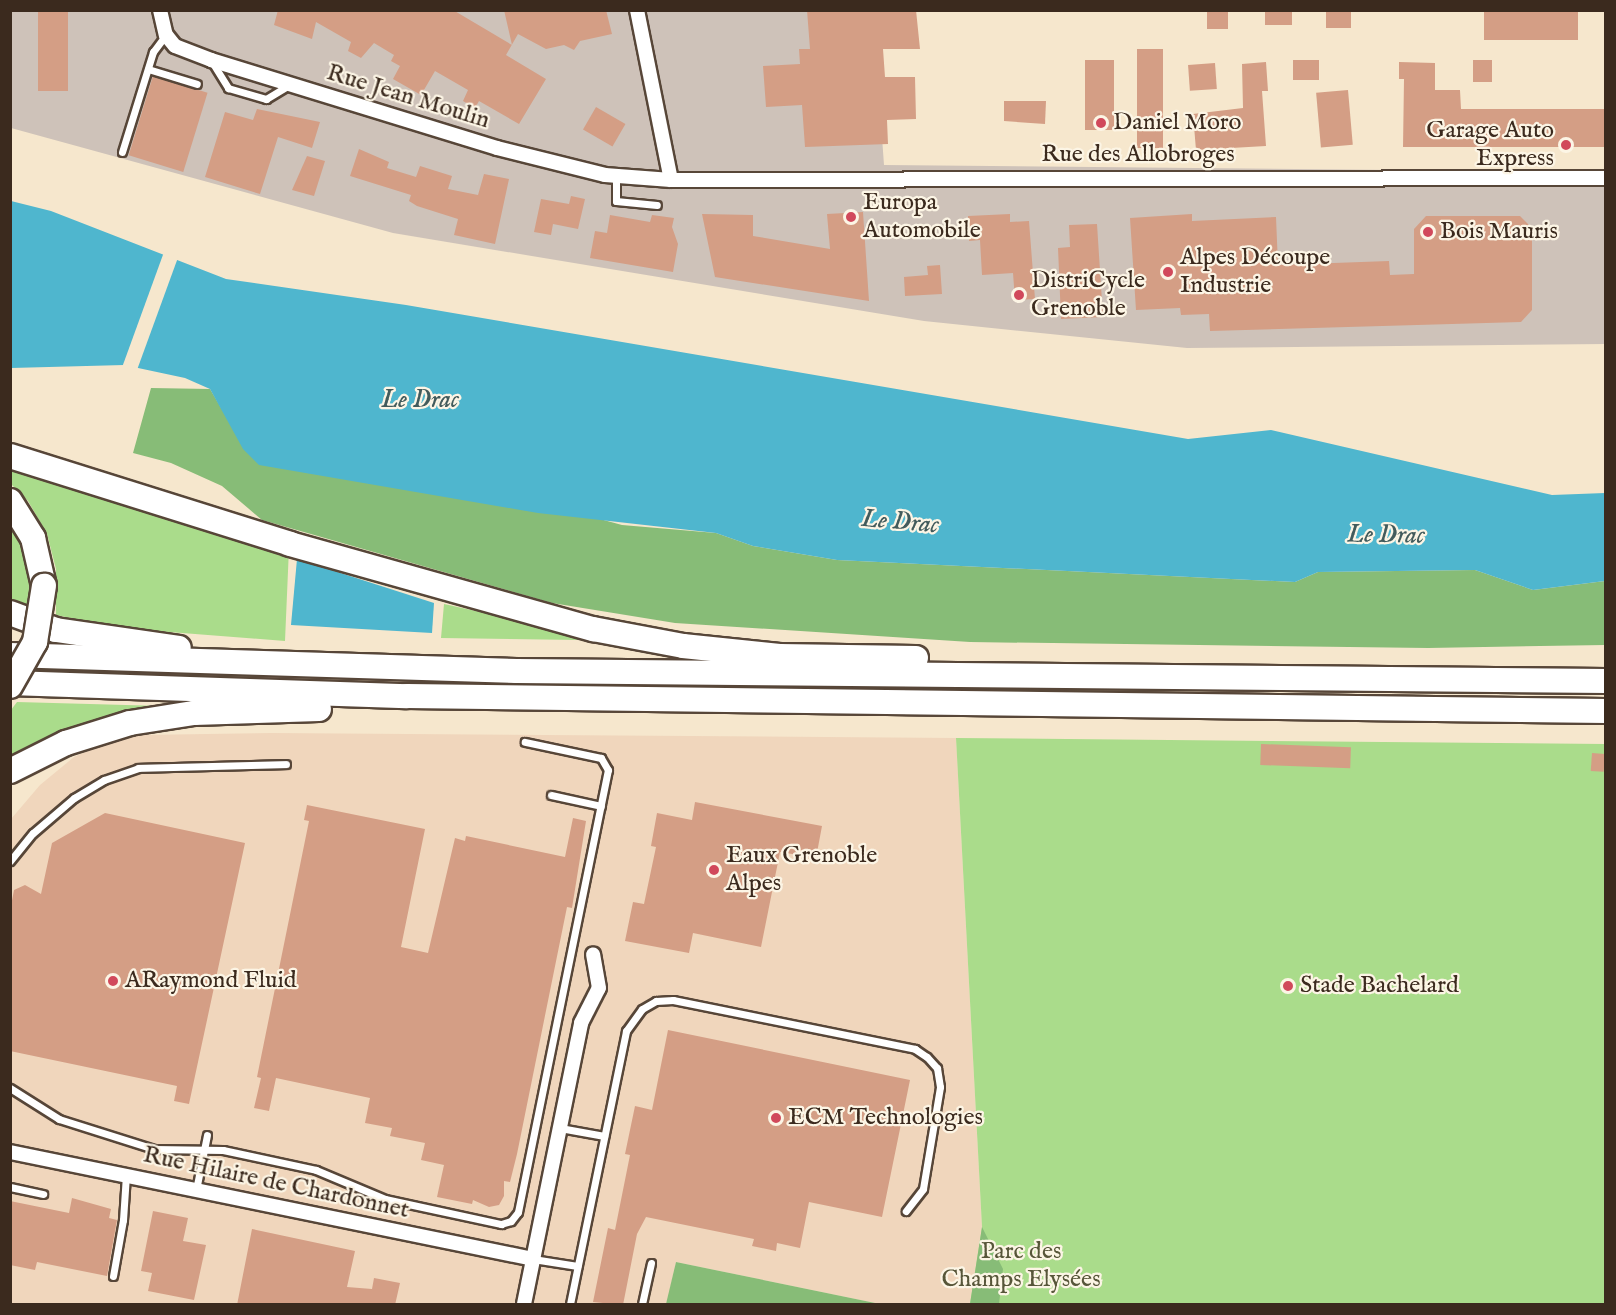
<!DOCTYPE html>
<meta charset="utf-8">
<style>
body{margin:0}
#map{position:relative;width:1616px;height:1315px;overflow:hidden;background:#f6e7cd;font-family:"IM FELL English",serif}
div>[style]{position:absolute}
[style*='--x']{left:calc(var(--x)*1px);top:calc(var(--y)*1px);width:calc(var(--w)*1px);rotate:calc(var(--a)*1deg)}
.built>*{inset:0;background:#f0d6bc}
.industrial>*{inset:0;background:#cec2b9}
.green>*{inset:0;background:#aadc8b}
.forest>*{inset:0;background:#87bc77}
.water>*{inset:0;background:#4fb6ce}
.pier>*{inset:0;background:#f6e7cd;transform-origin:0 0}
.building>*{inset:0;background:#d49e85;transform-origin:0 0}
.roads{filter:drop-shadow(2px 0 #574638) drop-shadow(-2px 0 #574638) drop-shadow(0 2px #574638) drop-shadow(0 -2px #574638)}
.service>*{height:7px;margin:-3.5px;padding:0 3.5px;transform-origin:3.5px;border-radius:3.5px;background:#fff}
.minor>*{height:14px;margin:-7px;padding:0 7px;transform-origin:7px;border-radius:7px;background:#fff}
.motorway>*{height:24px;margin:-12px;padding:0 12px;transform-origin:12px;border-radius:12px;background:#fff}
.bridges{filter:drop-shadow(2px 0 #574638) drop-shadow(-2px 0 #574638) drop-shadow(0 2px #574638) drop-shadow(0 -2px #574638)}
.motorway-bridge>*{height:24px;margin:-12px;padding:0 12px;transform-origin:12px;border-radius:12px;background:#fff}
.dots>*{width:16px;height:16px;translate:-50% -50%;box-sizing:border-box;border:3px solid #fcf5e5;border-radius:50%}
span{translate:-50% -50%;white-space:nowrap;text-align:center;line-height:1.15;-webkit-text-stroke:4.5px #fcf5e5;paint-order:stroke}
.street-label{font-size:24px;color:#3b2a1e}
.poi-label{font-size:24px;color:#3b2a1e}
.left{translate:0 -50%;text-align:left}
.right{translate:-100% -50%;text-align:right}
.park-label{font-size:24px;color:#575639}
.water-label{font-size:26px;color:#425b5c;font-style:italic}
.frame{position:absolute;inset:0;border:12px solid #3b2a1e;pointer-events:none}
</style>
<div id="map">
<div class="built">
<i style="clip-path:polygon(272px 733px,956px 738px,982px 1227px,970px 1304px,880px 1304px,676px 1262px,667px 1304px,11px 1304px,11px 819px,40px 785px,74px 757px,105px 743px,142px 735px)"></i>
</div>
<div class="industrial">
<i style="clip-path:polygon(10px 11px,873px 11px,884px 165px,1605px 172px,1605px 344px,1187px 348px,924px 321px,393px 233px,11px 128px)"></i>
</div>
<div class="green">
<i style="clip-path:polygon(10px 464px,289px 548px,285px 641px,118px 628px,56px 615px,56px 569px,47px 534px,28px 501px,11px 484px)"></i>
<i style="clip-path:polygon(10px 514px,32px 562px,33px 613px,11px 605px)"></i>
<i style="clip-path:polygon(444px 604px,572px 632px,578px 640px,441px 638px)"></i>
<i style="clip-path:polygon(17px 702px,162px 706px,11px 762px,11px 710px)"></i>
<i style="clip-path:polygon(956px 738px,1605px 744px,1605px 1304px,970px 1304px,982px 1227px)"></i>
</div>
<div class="forest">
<i style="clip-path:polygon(151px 388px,210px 389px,227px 418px,622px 525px,716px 533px,753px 546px,837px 560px,1295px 582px,1318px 572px,1475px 570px,1533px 590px,1605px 581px,1605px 645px,1428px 648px,970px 642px,675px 623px,552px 603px,262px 520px,222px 486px,171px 463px,133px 453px)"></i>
<i style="clip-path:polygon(982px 1227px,1003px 1269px,999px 1304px,970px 1304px)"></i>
<i style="clip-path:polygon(676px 1262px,880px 1304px,666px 1304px)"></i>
</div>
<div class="water">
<i style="clip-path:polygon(11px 201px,51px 211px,226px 279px,406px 305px,1188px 439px,1271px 430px,1552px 495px,1605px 493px,1605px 581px,1533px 590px,1475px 570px,1318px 572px,1295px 582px,837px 560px,753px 546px,716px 533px,538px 513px,259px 465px,243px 449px,210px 389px,185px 378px,124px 365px,11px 368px)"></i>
<i style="clip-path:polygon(297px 559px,434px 603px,432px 633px,291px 625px)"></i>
</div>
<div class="pier">
<i style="left:164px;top:252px;width:15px;height:122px;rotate:20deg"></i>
</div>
<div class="building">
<i style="left:38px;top:10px;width:30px;height:81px"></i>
<i style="clip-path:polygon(278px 10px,453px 10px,512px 45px,504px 10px,606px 10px,612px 34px,580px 41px,574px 50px,564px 45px,546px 49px,518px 34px,506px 55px,546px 79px,519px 124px,479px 101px,475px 108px,463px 101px,468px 90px,435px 71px,421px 95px,393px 79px,400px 66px,391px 61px,394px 55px,374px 43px,361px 58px,348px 51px,351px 42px,316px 22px,312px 39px,274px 25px)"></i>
<i style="clip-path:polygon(807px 10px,916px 10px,920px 49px,883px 49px,885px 77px,915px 77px,916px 119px,887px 120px,888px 144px,805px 147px,802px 105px,766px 107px,763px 66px,800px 64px,799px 49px,810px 49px)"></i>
<i style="left:1207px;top:10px;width:21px;height:19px"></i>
<i style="left:1265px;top:10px;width:27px;height:15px"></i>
<i style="left:1326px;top:10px;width:25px;height:18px"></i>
<i style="left:1484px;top:10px;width:94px;height:30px"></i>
<i style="left:1137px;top:49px;width:26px;height:99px"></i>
<i style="left:1085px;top:60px;width:29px;height:70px"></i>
<i style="left:1319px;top:60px;width:20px;height:26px;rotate:90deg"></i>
<i style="left:1473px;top:60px;width:19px;height:22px"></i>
<i style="clip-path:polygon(1266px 62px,1268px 91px,1262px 91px,1266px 146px,1196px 150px,1193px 114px,1243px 108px,1242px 64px)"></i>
<i style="clip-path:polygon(1399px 62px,1435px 63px,1435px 90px,1460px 90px,1461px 109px,1605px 109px,1605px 147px,1403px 147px,1404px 79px,1399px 79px)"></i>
<i style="left:1215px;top:63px;width:26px;height:27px;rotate:86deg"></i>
<i style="left:153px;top:76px;width:57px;height:83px;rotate:17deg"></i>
<i style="left:1348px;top:90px;width:55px;height:32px;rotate:85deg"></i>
<i style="clip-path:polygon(1004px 101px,1046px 101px,1045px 124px,1004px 121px)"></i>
<i style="left:596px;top:107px;width:34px;height:26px;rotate:30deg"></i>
<i style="clip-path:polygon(257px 109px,320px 122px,312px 148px,278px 137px,260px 194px,205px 177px,225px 112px,253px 120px)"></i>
<i style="clip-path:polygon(359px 149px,389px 162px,387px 168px,416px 177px,420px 166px,452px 176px,448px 189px,478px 195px,484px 174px,509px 179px,495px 244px,454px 235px,458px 219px,417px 206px,409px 201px,411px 195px,350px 176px)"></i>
<i style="clip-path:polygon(307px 156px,325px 161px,314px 196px,292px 190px)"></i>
<i style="clip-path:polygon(571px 196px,585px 199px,578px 229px,553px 224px,551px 235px,534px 232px,541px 199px,569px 204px)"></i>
<i style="clip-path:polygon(863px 212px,869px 301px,715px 277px,702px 214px,753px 215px,753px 236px,830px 249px,827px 214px)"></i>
<i style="clip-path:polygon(1010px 214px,1010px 222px,1029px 221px,1035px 299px,1015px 300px,1013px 273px,982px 275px,980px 240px,969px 241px,968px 216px)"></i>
<i style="clip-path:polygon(1192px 214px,1192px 221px,1276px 217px,1278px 265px,1389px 261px,1390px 275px,1414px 274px,1414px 229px,1426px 216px,1520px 216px,1532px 228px,1532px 310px,1521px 322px,1210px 331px,1209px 314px,1181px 315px,1180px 308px,1136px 310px,1130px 218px)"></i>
<i style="clip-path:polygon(610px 215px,650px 222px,652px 215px,674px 218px,672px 227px,678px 244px,673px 272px,590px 258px,595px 231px,607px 233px)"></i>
<i style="clip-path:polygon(1097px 224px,1103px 317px,1061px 319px,1058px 248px,1070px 247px,1069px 225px)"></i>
<i style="clip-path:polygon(940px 265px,942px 294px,905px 296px,904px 277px,928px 275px,927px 266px)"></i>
<i style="left:1261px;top:744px;width:90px;height:21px;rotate:2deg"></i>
<i style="left:1592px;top:753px;width:13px;height:18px;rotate:4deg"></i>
<i style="clip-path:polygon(695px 802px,822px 826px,816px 858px,780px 852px,761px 947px,693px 933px,689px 953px,625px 941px,633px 902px,644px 904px,656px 847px,651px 846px,657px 813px,692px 820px)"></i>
<i style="clip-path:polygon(307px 805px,425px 829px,401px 947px,428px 953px,455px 838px,465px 841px,466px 836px,565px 857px,573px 818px,586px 821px,572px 908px,567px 907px,517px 1154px,510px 1182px,504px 1181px,504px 1196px,499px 1205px,489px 1207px,473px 1200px,472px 1204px,437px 1197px,444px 1165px,421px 1160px,425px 1143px,390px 1136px,392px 1128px,365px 1123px,370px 1098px,276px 1078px,269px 1111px,254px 1108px,261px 1078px,257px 1077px,309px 821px,304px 820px)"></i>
<i style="clip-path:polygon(105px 813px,245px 843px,189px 1104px,174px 1101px,177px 1086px,10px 1051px,10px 911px,14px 890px,25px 885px,41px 894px,52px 843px)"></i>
<i style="clip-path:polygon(668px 1030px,910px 1080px,882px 1217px,809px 1202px,800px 1248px,777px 1243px,776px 1251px,752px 1246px,754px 1239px,646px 1217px,637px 1234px,623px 1305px,593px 1302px,608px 1228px,615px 1230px,630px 1155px,625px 1154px,635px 1106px,652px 1110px)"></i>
<i style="clip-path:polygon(72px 1198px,111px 1209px,109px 1218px,117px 1220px,107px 1276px,37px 1262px,35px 1270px,10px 1265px,10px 1201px,69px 1213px)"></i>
<i style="clip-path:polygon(153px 1211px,188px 1218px,183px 1241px,206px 1245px,194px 1300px,148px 1291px,152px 1273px,141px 1271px)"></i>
<i style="clip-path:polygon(252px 1229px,355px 1251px,347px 1287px,372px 1289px,374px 1278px,400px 1283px,395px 1305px,237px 1305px)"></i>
</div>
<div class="roads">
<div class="service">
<i style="--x:212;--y:62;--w:31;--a:58"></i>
<i style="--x:228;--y:88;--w:40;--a:16"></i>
<i style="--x:266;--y:99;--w:27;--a:-31"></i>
<i style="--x:148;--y:69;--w:51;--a:17"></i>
<i style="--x:122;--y:152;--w:105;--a:-72.8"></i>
<i style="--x:153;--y:52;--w:21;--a:-53"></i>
<i style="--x:616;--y:176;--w:25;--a:90"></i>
<i style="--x:616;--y:201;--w:41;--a:5.6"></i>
<i style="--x:551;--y:795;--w:51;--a:12.4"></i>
<i style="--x:10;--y:861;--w:36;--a:-51"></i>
<i style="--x:33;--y:833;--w:54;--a:-40.5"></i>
<i style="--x:74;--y:798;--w:35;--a:-31"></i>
<i style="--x:104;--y:780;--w:36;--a:-19"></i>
<i style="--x:138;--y:768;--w:148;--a:-1.5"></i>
<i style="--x:10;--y:1088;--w:58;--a:32.3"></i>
<i style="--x:59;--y:1119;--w:100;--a:17.5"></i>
<i style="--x:154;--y:1149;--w:69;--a:0.8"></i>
<i style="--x:223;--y:1150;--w:95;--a:12.1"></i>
<i style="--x:316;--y:1170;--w:75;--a:22.8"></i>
<i style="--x:385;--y:1199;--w:119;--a:12.2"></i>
<i style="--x:501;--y:1224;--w:10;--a:-17"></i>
<i style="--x:511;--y:1221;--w:11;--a:-52"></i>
<i style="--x:518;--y:1212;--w:451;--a:-78.5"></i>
<i style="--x:608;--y:770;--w:14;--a:-120"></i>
<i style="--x:601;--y:758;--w:78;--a:-168.1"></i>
<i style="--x:560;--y:1128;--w:45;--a:10.3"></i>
<i style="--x:10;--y:1187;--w:34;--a:12"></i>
<i style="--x:196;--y:1190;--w:56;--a:-78.7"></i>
<i style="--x:533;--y:1259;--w:45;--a:9"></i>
<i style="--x:113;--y:1276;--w:57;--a:-79.9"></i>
<i style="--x:123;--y:1220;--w:45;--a:-86.2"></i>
<i style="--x:570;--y:1304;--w:279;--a:-78.4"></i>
<i style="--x:626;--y:1031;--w:27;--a:-54"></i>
<i style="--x:642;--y:1009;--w:16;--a:-30"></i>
<i style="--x:656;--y:1001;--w:17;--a:-3"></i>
<i style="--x:673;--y:1000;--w:247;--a:11.4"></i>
<i style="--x:915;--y:1049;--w:14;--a:34"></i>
<i style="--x:927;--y:1057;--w:15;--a:48"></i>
<i style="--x:937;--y:1068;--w:19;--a:81"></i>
<i style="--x:940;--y:1087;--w:103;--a:99.5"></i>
<i style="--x:923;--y:1189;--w:28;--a:128"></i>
<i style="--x:642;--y:1304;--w:42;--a:-77.6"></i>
</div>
<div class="minor">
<i style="--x:160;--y:10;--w:26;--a:77"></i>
<i style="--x:166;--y:35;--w:14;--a:51"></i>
<i style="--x:175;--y:46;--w:39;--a:21"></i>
<i style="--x:211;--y:60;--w:299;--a:17.1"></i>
<i style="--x:497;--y:148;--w:111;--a:14"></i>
<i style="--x:605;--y:175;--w:66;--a:4.3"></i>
<i style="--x:671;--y:180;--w:935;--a:-0.12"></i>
<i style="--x:637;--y:10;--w:173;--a:78.7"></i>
<i style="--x:10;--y:1152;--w:534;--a:11.56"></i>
<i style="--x:524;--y:1304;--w:287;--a:-78.5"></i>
<i style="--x:581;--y:1023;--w:39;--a:-63"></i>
<i style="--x:599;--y:988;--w:34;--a:-100"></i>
</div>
<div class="motorway">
<i style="--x:10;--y:456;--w:294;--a:17.4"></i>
<i style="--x:290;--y:544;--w:315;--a:15.7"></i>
<i style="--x:593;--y:629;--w:92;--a:10.7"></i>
<i style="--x:683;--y:646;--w:97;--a:5.9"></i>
<i style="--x:779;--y:656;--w:137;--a:0.8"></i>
<i style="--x:10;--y:501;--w:44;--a:58.1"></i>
<i style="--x:33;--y:538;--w:49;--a:77.1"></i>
<i style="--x:10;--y:613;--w:49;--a:20.3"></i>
<i style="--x:56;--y:630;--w:124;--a:8.3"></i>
<i style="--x:10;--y:655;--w:507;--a:1.81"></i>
<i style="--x:517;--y:671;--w:1089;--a:0.53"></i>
<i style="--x:10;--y:683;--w:397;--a:1.9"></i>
<i style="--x:407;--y:696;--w:1199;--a:0.72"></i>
<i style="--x:10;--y:771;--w:63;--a:-26.6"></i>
<i style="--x:66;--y:743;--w:67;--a:-17.4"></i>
<i style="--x:130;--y:723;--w:65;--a:-8.9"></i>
<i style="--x:194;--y:713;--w:125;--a:-1.8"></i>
</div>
</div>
<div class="bridges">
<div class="motorway-bridge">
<i style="--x:10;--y:686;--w:51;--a:-60.4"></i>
<i style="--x:35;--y:642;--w:57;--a:-80.9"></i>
</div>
</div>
<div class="dots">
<i style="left:1101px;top:123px;background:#d1495b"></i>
<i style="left:1566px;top:145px;background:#d1495b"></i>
<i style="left:851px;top:217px;background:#d1495b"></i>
<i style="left:1428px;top:232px;background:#d1495b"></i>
<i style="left:1168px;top:272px;background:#d1495b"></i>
<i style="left:1019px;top:295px;background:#d1495b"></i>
<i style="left:714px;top:870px;background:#d1495b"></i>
<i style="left:113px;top:981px;background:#d1495b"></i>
<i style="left:1288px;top:986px;background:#d1495b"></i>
<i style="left:776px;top:1118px;background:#d1495b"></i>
</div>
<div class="street-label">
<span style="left:408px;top:97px;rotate:17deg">Rue Jean Moulin</span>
<span style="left:1138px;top:155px">Rue des Allobroges</span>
<span style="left:276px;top:1183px;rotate:12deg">Rue Hilaire de Chardonnet</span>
</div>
<div class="poi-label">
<span class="left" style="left:1113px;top:123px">Daniel Moro</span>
<span class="right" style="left:1554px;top:145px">Garage Auto<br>Express</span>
<span class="left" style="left:863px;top:217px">Europa<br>Automobile</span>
<span class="left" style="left:1440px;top:232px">Bois Mauris</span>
<span class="left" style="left:1180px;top:272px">Alpes Découpe<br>Industrie</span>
<span class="left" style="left:1031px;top:295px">DistriCycle<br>Grenoble</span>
<span class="left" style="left:726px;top:870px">Eaux Grenoble<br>Alpes</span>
<span class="left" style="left:125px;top:981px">ARaymond Fluid</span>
<span class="left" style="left:1300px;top:986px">Stade Bachelard</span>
<span class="left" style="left:788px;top:1118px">ECM Technologies</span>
</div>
<div class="park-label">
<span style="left:1021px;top:1266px">Parc des<br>Champs Elysées</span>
</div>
<div class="water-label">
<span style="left:420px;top:400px">Le Drac</span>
<span style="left:900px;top:522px;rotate:5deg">Le Drac</span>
<span style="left:1386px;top:535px;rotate:1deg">Le Drac</span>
</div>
<div class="frame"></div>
</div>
